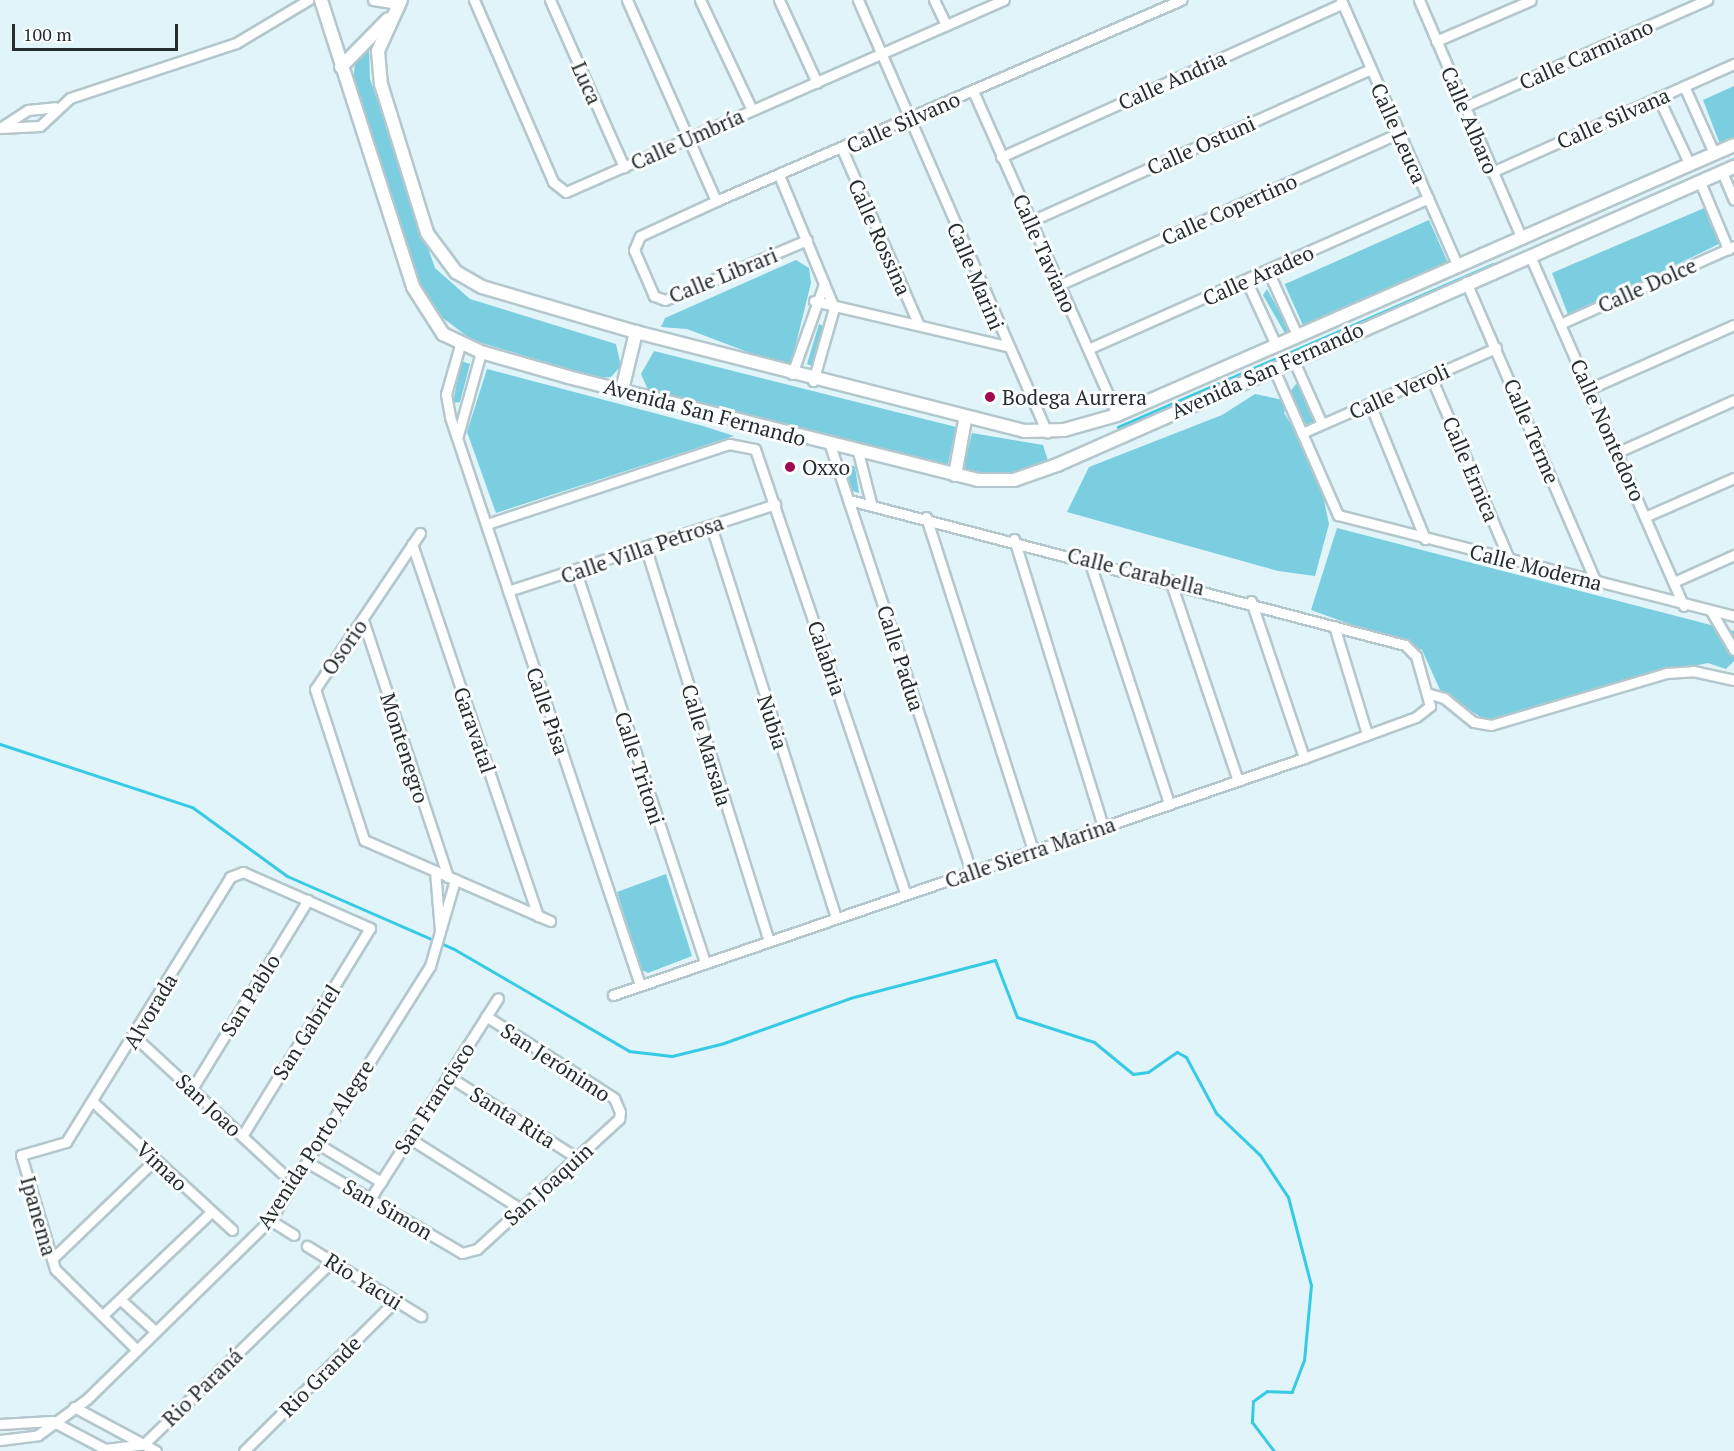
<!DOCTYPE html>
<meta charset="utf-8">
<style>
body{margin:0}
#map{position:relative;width:1734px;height:1451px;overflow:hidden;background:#e0f4f9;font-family:"PT Serif",serif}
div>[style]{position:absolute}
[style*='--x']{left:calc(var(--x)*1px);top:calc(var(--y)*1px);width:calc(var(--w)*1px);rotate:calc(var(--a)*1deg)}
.green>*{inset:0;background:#7acee0;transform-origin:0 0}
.stream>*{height:3px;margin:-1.5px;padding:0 1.5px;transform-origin:1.5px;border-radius:1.5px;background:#37cae4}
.roads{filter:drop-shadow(2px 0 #b3c7cc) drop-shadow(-2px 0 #b3c7cc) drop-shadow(0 2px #b3c7cc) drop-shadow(0 -2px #b3c7cc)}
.minor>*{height:9px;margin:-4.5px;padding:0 4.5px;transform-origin:4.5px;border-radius:4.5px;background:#fff}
.tertiary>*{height:12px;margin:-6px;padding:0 6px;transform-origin:6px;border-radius:6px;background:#fff}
.dots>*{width:16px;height:16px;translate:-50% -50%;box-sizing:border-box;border:3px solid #fafeff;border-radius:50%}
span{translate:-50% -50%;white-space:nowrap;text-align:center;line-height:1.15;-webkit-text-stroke:6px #fafeff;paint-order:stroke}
.street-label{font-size:21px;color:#262d2f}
.poi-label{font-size:21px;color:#262d2f}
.left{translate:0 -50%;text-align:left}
.scale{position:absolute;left:12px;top:24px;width:166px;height:27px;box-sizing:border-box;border:3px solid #262d2f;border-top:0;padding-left:8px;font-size:18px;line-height:21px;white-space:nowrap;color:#262d2f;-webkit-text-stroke:4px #fafeff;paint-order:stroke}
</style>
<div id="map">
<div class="green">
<i style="clip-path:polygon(369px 47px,370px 79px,435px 268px,470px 299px,616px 344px,621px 366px,611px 377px,598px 378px,472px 340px,443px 318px,422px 290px,353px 84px,355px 63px)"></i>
<i style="clip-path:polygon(1734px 86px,1734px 141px,1721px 147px,1703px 100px)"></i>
<i style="clip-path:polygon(1709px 206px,1723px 242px,1569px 317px,1552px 273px)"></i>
<i style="left:1429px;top:220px;width:49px;height:158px;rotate:66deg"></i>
<i style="clip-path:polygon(796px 260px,809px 268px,811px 283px,790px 368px,687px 329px,661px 327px,665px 318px)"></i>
<i style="clip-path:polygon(1267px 289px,1290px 331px,1286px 335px,1263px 295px)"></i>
<i style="clip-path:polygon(819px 324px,825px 327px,814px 367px,807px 364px)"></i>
<i style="clip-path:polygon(654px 351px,956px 427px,947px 469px,649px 392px,641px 374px)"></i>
<i style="clip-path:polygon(461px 361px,470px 364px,460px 402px,453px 403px)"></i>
<i style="clip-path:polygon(487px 369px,703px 426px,734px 436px,496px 513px,467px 432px)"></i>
<i style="clip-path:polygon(1296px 384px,1301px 386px,1317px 425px,1306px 428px,1290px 392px)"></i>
<i style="clip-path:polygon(1255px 394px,1288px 401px,1284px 413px,1317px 467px,1329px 524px,1315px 576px,1278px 571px,1067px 512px,1089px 467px,1222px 415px)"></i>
<i style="clip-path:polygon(972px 433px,1043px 445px,1050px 467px,1020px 477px,962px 473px)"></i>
<i style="clip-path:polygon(848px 463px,855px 467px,859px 493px,850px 490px,843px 470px)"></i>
<i style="clip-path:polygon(1337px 528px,1734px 631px,1734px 661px,1726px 669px,1708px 663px,1622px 680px,1495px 726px,1441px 692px,1422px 650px,1311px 610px)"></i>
<i style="clip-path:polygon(666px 874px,692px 956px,648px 973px,642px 970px,617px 892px)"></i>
</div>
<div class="stream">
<i style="--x:1579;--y:228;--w:170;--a:-24"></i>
<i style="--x:1118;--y:427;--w:408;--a:-23.5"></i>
<i style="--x:0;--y:744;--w:202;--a:18.2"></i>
<i style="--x:192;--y:807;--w:117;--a:36"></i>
<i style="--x:287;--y:876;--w:182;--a:23.6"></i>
<i style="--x:454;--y:949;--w:203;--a:30.2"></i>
<i style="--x:629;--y:1051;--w:43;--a:6.6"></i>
<i style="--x:672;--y:1056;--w:50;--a:-13.8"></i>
<i style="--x:721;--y:1044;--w:137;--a:-19.6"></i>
<i style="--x:850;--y:998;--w:150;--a:-14.7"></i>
<i style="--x:995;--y:960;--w:61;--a:68.9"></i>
<i style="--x:1017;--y:1017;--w:81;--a:18"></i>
<i style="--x:1094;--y:1042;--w:50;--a:39.4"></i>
<i style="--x:1133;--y:1074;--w:15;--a:-8"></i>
<i style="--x:1148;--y:1072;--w:35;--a:-35"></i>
<i style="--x:1177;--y:1052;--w:10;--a:29"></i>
<i style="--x:1186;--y:1057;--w:64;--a:61.8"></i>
<i style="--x:1216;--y:1113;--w:61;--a:43.7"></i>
<i style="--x:1260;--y:1155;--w:50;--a:56.3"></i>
<i style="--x:1288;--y:1197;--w:91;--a:75.4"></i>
<i style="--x:1311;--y:1285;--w:75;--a:95.3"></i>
<i style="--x:1304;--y:1360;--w:34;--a:111"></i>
<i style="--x:1292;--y:1392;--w:25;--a:-178"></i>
<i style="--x:1267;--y:1391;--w:17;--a:144"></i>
<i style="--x:1253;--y:1401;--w:21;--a:93"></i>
<i style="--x:1252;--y:1422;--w:36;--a:53"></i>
</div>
<div class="roads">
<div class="minor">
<i style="--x:373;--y:0;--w:24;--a:9"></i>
<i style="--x:474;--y:0;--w:198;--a:66.5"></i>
<i style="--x:553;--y:182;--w:16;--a:38"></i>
<i style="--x:566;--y:192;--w:478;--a:-23.7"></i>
<i style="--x:550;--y:0;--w:183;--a:66.1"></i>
<i style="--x:627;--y:0;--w:220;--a:66.1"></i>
<i style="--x:700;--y:0;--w:122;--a:64.7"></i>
<i style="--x:779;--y:0;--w:91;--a:65.4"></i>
<i style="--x:858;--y:0;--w:472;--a:66.4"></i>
<i style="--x:934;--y:0;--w:28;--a:64"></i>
<i style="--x:1341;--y:0;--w:291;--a:66.3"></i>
<i style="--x:1419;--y:0;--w:260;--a:66.7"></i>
<i style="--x:1436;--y:41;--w:103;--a:-23.3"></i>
<i style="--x:1684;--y:86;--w:73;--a:65.9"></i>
<i style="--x:973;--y:91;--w:355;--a:66"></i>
<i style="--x:1658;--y:97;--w:75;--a:64.8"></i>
<i style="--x:1464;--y:107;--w:266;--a:-23.8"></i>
<i style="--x:0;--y:128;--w:40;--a:-2.9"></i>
<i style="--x:40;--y:126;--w:41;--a:-43"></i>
<i style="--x:70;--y:98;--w:175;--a:-18.3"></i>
<i style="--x:236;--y:43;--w:84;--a:-30.8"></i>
<i style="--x:0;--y:128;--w:33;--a:-33"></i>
<i style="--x:28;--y:110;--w:27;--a:-6"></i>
<i style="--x:842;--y:149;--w:192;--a:66.4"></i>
<i style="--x:1001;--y:157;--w:374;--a:-24.2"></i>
<i style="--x:1492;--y:172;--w:265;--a:-24.1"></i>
<i style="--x:1722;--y:172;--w:30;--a:67"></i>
<i style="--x:779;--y:175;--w:144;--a:67.5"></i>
<i style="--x:834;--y:308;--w:76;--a:106"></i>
<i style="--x:1700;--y:182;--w:73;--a:67.3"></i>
<i style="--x:1031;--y:221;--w:372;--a:-24.1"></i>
<i style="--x:807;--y:240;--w:154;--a:157.1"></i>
<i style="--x:665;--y:300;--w:12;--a:-160"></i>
<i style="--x:654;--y:296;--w:50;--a:-113.5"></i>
<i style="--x:634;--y:250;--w:15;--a:-67"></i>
<i style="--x:640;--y:236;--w:84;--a:-24.7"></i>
<i style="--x:716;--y:201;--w:507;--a:-23.38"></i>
<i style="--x:1530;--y:256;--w:382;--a:66.3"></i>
<i style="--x:1268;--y:271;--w:70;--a:65.6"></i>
<i style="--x:1247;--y:282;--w:69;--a:65.3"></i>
<i style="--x:1466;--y:282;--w:327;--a:66.6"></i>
<i style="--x:1059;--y:285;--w:372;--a:-24.1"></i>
<i style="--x:814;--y:301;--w:197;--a:13.2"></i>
<i style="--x:1560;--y:324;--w:191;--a:-24.1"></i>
<i style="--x:460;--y:345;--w:51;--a:105.9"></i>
<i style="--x:446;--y:394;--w:23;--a:80"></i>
<i style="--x:450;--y:417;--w:599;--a:71.5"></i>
<i style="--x:1088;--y:349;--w:372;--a:-23.9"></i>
<i style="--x:1293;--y:359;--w:71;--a:66"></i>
<i style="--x:1273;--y:367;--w:162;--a:66.3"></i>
<i style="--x:1338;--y:515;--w:409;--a:14.3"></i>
<i style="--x:792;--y:374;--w:96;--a:-70.4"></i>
<i style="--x:1431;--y:377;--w:200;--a:66.8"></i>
<i style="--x:1589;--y:389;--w:158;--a:-23.8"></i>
<i style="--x:1370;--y:404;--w:146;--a:67.8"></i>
<i style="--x:1302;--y:433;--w:212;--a:-23.7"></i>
<i style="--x:458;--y:435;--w:86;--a:-74.5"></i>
<i style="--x:830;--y:445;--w:450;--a:71.7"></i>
<i style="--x:858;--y:452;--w:53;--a:75.7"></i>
<i style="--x:1618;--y:452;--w:127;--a:-24.1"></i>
<i style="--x:1647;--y:516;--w:95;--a:-23.6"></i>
<i style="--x:926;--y:517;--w:351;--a:72.2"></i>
<i style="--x:487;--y:524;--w:255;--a:-18.3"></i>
<i style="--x:729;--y:444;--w:26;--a:11"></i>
<i style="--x:755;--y:449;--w:470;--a:71.3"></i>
<i style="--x:711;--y:526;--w:411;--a:72.3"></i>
<i style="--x:420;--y:533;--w:188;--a:123.9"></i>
<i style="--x:315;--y:689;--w:159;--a:72"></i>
<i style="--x:364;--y:840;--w:203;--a:23.5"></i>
<i style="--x:1014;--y:539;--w:301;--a:72.8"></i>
<i style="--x:412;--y:544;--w:393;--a:71.3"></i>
<i style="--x:646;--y:549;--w:411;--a:72.6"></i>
<i style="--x:1089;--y:560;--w:257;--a:71.8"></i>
<i style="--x:576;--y:572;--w:412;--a:71.7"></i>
<i style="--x:1170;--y:580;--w:212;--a:71.3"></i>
<i style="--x:1676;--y:581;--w:64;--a:-24.1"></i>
<i style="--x:508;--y:591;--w:281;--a:-18"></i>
<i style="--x:1251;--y:601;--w:166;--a:71.3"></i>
<i style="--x:1711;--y:611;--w:45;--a:59.5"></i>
<i style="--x:363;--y:620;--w:271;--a:71.7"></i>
<i style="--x:1334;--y:626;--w:113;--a:73"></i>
<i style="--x:1430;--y:694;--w:15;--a:16"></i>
<i style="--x:1444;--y:698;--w:38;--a:39"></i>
<i style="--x:1474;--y:722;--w:17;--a:10"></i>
<i style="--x:1491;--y:725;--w:184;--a:-16.5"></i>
<i style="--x:1667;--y:673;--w:26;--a:-4"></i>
<i style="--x:1693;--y:671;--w:42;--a:12.4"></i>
<i style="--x:435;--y:871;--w:60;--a:85.2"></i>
<i style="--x:613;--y:995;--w:731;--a:-18.93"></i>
<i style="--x:1304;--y:758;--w:119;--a:-20.1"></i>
<i style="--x:1416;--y:717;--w:18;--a:-38"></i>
<i style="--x:1430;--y:706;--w:52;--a:-105.6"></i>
<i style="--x:1416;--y:656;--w:16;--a:-135"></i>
<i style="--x:1405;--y:645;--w:575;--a:-165.38"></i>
<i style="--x:135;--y:1037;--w:200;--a:42.8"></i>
<i style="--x:448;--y:1076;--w:153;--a:32.4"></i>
<i style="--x:192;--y:1089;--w:222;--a:-58.5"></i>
<i style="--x:93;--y:1102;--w:189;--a:42.6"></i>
<i style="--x:409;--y:1138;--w:133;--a:32.4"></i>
<i style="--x:318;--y:1144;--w:74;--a:31.1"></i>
<i style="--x:307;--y:1162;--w:180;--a:30.4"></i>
<i style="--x:462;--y:1253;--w:16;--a:-15"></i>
<i style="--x:477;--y:1249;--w:193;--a:-42.5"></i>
<i style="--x:619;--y:1119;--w:7;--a:-82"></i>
<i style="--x:620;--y:1112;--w:15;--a:-113"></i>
<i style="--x:614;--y:1098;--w:152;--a:-147.4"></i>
<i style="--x:370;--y:1199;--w:238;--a:-57.5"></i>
<i style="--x:270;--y:1220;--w:28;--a:32"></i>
<i style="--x:307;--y:1246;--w:134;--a:31.6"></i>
<i style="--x:52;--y:1259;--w:143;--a:-43.9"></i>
<i style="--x:121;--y:1300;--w:47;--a:42.4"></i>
<i style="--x:103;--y:1315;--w:149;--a:-43.6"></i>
<i style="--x:137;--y:1350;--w:115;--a:-135.4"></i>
<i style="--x:55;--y:1269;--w:119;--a:-106.6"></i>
<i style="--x:21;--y:1155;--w:47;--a:-16.1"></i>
<i style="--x:66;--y:1142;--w:312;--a:-58.2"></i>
<i style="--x:230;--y:877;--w:14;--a:-21"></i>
<i style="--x:243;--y:872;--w:139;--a:23.8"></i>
<i style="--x:370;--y:928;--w:244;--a:121.6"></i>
<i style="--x:74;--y:1407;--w:93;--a:28.2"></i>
<i style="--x:0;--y:1424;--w:52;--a:-3.3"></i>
<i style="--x:52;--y:1421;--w:60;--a:27.8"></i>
<i style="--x:105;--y:1449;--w:39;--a:-7"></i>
<i style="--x:144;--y:1444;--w:262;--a:-44.2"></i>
<i style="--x:0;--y:1440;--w:38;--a:-7"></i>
<i style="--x:38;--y:1435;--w:61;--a:-36.3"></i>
<i style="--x:87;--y:1399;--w:256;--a:-44.4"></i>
<i style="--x:270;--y:1220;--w:300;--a:-57.8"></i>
<i style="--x:430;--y:966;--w:90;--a:-73.8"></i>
<i style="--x:244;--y:1451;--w:214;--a:-44.8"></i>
</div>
<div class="tertiary">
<i style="--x:321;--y:0;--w:301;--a:72.2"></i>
<i style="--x:413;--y:287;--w:56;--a:57.4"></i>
<i style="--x:443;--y:334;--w:42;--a:25.3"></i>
<i style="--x:481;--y:352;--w:91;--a:16"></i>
<i style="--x:568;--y:377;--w:423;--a:14.1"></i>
<i style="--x:978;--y:480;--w:36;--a:0"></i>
<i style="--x:1014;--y:480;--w:46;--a:-19.2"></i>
<i style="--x:1057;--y:465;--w:740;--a:-23.76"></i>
<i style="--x:401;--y:0;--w:56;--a:114.3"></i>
<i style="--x:378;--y:51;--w:33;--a:85"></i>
<i style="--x:381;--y:84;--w:156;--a:72.8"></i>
<i style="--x:427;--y:233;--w:49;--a:53.4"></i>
<i style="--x:456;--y:272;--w:30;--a:30"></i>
<i style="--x:482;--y:287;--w:160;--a:16.3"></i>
<i style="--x:636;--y:332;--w:400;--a:14.3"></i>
<i style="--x:1024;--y:431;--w:40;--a:-1.4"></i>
<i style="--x:1064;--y:430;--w:55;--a:-15.8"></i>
<i style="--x:1117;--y:415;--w:673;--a:-23.63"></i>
<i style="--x:341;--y:67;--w:67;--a:-45.6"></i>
<i style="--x:622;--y:390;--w:60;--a:-76.4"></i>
<i style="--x:955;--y:475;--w:56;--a:-79.7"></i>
</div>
</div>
<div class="dots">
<i style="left:990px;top:397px;background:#a0094e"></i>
<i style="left:790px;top:467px;background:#a0094e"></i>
</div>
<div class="street-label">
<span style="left:1586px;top:54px;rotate:-24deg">Calle Carmiano</span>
<span style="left:1172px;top:80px;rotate:-24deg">Calle Andria</span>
<span style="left:587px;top:83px;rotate:66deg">Luca</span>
<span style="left:1613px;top:118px;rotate:-24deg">Calle Silvana</span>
<span style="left:1470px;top:120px;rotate:67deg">Calle Albaro</span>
<span style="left:903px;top:122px;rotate:-24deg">Calle Silvano</span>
<span style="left:1399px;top:133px;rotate:66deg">Calle Leuca</span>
<span style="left:687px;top:139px;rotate:-24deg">Calle Umbría</span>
<span style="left:1201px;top:145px;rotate:-24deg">Calle Ostuni</span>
<span style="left:1229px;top:209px;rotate:-24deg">Calle Copertino</span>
<span style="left:880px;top:237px;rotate:66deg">Calle Rossina</span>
<span style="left:1045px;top:253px;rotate:66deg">Calle Taviano</span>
<span style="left:723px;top:275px;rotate:-22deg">Calle Librari</span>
<span style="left:1258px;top:275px;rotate:-24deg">Calle Aradeo</span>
<span style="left:976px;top:276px;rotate:67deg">Calle Marini</span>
<span style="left:1647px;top:285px;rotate:-24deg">Calle Dolce</span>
<span style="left:1267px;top:370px;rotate:-24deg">Avenida San Fernando</span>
<span style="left:1399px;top:391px;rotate:-24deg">Calle Veroli</span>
<span style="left:705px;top:412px;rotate:15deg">Avenida San Fernando</span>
<span style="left:1608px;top:430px;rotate:66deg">Calle Nontedoro</span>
<span style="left:1532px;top:431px;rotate:67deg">Calle Terme</span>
<span style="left:1471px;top:469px;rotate:67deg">Calle Ernica</span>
<span style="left:642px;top:549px;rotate:-19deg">Calle Villa Petrosa</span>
<span style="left:1536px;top:567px;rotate:14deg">Calle Moderna</span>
<span style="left:1136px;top:571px;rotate:14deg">Calle Carabella</span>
<span style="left:344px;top:647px;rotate:-55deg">Osorio</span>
<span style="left:827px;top:658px;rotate:71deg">Calabria</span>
<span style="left:901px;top:658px;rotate:72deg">Calle Padua</span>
<span style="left:548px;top:711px;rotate:71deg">Calle Pisa</span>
<span style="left:773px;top:722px;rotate:72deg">Nubia</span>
<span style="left:475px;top:730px;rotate:71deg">Garavatal</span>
<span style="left:707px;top:745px;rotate:73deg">Calle Marsala</span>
<span style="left:405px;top:748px;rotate:72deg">Montenegro</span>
<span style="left:640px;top:768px;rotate:72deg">Calle Tritoni</span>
<span style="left:1030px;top:852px;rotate:-19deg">Calle Sierra Marina</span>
<span style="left:250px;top:995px;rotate:-58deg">San Pablo</span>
<span style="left:150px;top:1011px;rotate:-59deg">Alvorada</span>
<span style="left:306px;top:1032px;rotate:-58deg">San Gabriel</span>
<span style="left:556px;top:1062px;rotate:33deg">San Jerónimo</span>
<span style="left:434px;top:1098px;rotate:-57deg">San Francisco</span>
<span style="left:209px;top:1105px;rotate:43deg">San Joao</span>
<span style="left:513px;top:1117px;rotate:32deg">Santa Rita</span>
<span style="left:315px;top:1144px;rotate:-57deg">Avenida Porto Alegre</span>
<span style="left:162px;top:1166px;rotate:43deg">Vimao</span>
<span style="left:548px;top:1184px;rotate:-42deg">San Joaquin</span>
<span style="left:388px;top:1209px;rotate:30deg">San Simon</span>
<span style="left:39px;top:1216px;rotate:74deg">Ipanema</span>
<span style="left:364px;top:1281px;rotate:32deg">Rio Yacui</span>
<span style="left:320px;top:1376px;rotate:-45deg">Rio Grande</span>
<span style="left:202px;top:1387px;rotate:-44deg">Rio Paraná</span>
</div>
<div class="poi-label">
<span class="left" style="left:1002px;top:397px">Bodega Aurrera</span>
<span class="left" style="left:802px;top:467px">Oxxo</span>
</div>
<div class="scale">100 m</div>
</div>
